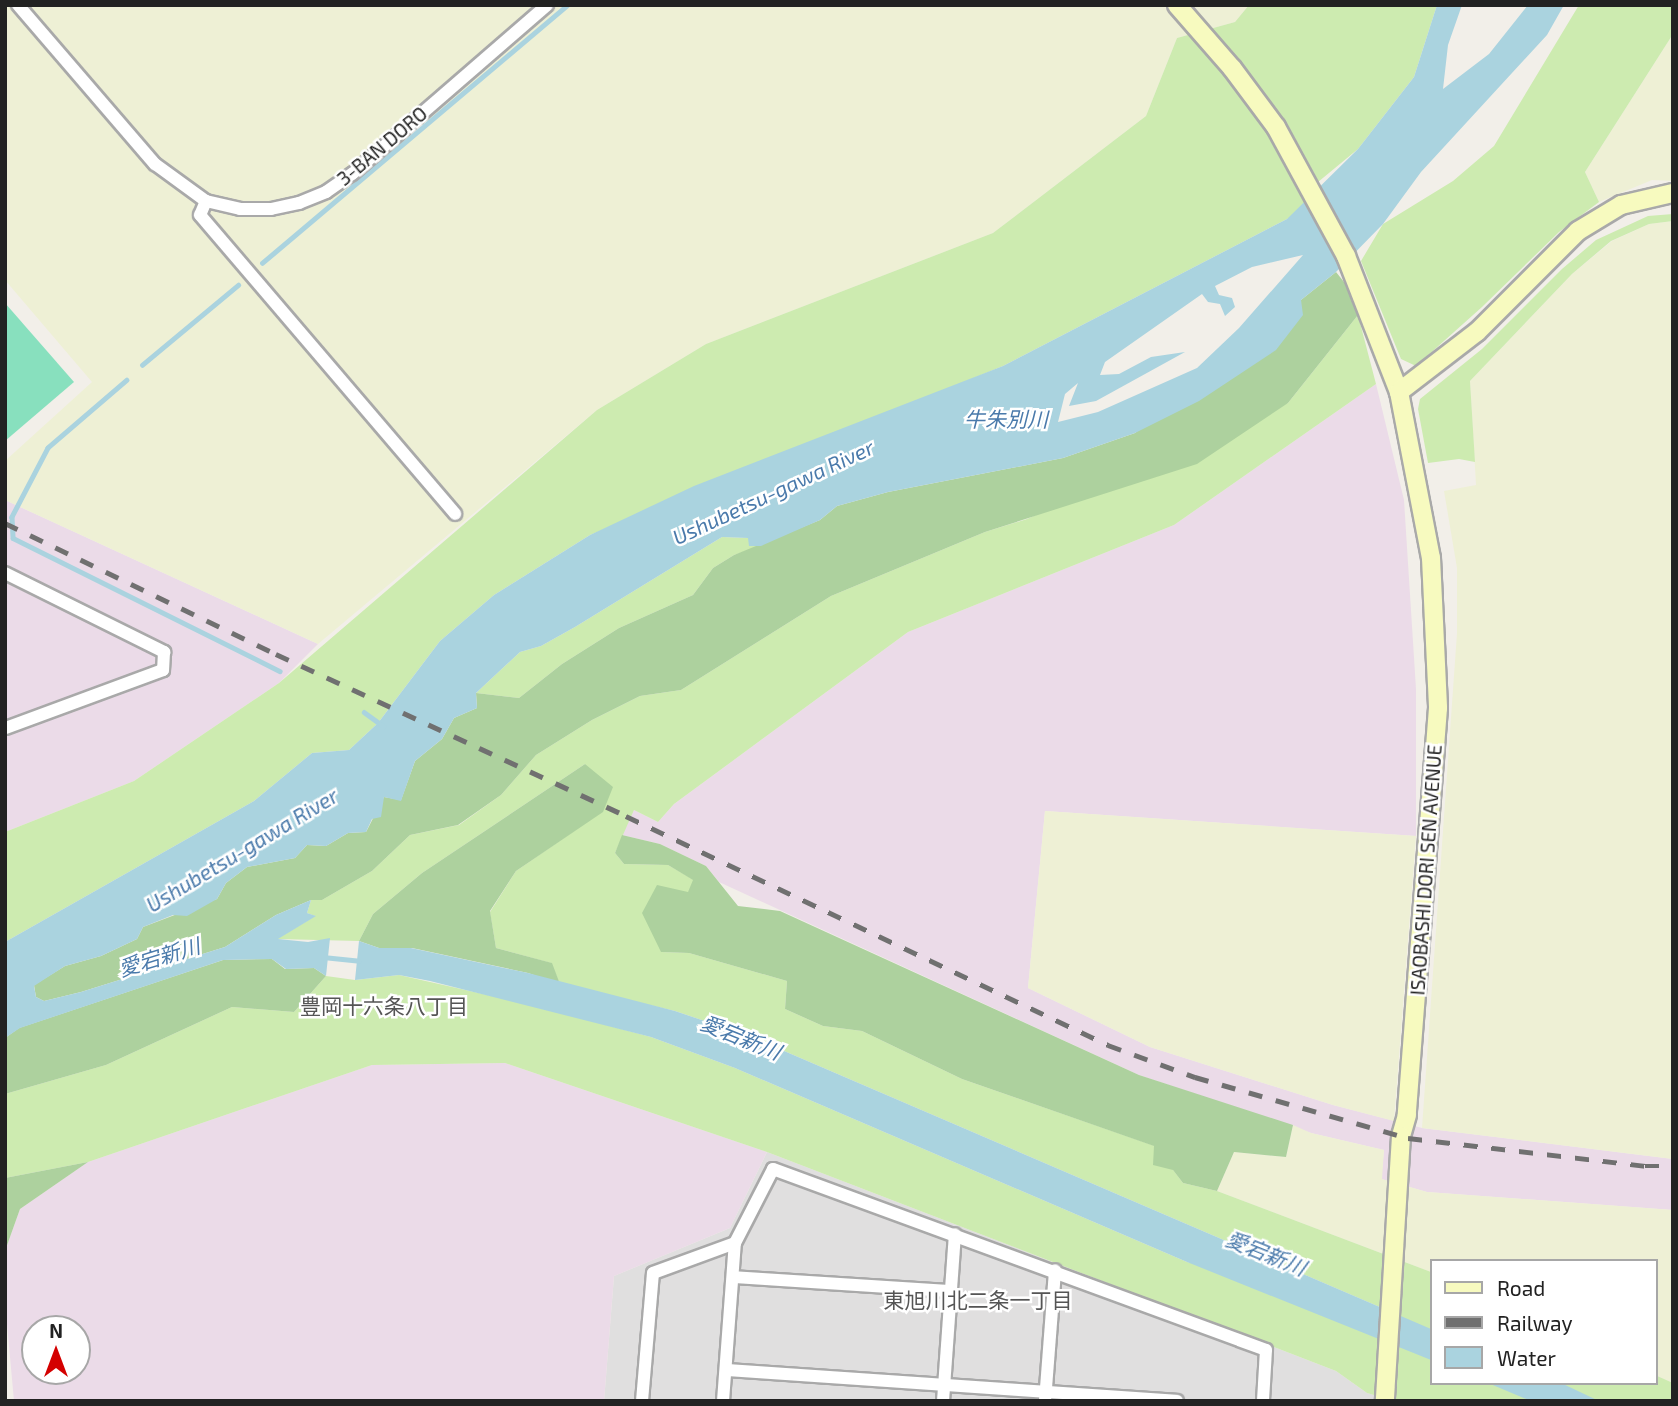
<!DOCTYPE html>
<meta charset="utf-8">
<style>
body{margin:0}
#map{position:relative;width:1678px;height:1406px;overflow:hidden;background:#f2efe9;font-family:"Exo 2","Noto Sans JP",sans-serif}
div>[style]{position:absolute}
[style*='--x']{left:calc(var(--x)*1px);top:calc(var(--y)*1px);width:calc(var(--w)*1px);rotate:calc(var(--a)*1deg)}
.residential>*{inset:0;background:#e0dfdf}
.industrial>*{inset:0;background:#ebdbe8}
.farmland>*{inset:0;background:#eef0d5}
.grass>*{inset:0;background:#cdebb0}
.forest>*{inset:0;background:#add19e}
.pitch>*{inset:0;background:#88e0be}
.water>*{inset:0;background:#aad3df}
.stream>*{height:4.5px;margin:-2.25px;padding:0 2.25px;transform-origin:2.25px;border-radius:2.25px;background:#aad3df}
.roads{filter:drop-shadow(2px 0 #a9a9a9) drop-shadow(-2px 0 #a9a9a9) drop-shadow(0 2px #a9a9a9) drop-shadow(0 -2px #a9a9a9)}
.street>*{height:12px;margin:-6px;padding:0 6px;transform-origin:6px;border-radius:6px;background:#fff}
.secondary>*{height:18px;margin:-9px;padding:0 9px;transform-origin:9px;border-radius:9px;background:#f7fabf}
.rail>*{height:4.5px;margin-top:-2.25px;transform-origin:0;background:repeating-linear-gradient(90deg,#707070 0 14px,transparent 0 28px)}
span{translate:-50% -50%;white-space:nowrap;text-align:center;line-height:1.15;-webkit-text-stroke:5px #fff;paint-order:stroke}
.street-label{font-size:19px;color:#222}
.water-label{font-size:21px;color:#4a7aab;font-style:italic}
.neighbourhood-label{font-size:21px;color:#555}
.frame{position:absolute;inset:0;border:7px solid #222;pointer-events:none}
.legend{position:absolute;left:1430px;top:1259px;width:228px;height:126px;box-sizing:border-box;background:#fff;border:2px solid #a7a7a7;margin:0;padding:9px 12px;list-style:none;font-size:21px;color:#222}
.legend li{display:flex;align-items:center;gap:14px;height:35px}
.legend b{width:35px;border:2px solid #a7a7a7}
.north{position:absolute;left:21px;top:1315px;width:70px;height:70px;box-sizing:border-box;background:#fff;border:2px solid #a7a7a7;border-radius:50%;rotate:0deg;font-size:19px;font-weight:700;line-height:28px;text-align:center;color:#222}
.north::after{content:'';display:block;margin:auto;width:24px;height:32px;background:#d40000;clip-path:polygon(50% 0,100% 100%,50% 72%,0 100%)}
</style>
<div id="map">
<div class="residential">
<i style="clip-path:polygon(767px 1152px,1336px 1371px,1367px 1393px,1394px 1401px,604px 1401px,614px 1276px,730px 1228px)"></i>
</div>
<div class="industrial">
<i style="clip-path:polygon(1376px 384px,1404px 500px,1416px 689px,1416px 836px,1045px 811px,1028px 988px,1150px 1047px,1333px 1105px,1422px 1128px,1673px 1159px,1673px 1210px,1427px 1192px,1381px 1179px,1384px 1150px,1311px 1133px,1139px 1075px,719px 882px,706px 866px,660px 844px,622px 835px,634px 810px,658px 822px,674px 804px,908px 632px,1174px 525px)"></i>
<i style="clip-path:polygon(5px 500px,318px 644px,279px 683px,134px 781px,5px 832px)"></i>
<i style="clip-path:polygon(evenodd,505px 1063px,767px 1152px,730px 1228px,614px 1276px,604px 1401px,14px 1401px,5px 1302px,5px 1251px,20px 1209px,88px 1162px,372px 1065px,505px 1063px,35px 1329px,77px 1329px,77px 1371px,35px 1371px,35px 1329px)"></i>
</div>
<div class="farmland">
<i style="clip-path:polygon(5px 5px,1249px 5px,1235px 22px,1177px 38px,1146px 116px,993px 233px,706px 344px,597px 410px,318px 644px,5px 500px,5px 461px,92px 382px,5px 280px)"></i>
<i style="clip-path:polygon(1673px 34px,1673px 181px,1652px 180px,1599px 202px,1585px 172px)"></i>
<i style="clip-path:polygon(1673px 221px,1673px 1159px,1422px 1128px,1457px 633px,1457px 568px,1444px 491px,1476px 485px,1470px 381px,1572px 274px,1612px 241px,1649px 224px)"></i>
<i style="clip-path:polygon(1045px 811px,1416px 836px,1394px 1121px,1333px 1105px,1150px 1047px,1028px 988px)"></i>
<i style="clip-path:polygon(1293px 1125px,1311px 1133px,1384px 1150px,1382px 1179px,1427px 1192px,1673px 1210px,1673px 1383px,1655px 1375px,1655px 1261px,1431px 1261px,1431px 1272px,1217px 1191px,1234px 1152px,1286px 1157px)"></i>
</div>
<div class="grass">
<i style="clip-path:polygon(1249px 5px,1437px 5px,1414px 77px,1358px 149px,1312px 187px,1320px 205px,1287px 219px,1003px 366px,590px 535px,494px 595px,440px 641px,378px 723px,349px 750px,312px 753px,254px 801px,5px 942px,5px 832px,134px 781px,279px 683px,597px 410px,706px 344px,993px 233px,1146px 116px,1177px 38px,1235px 22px)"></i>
<i style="clip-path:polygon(1579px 5px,1673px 5px,1673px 34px,1585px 172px,1599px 202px,1559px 232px,1482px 307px,1416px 366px,1401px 359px,1361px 261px,1383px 224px,1453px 181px,1494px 146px)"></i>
<i style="clip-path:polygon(1673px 214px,1673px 221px,1649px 224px,1611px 241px,1572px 274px,1470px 381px,1475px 462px,1459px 459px,1428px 463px,1418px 409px,1420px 399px,1482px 349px,1562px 269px,1596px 240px,1648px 216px)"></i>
<i style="clip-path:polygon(1358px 315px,1376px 384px,1174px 525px,908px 632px,674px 804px,658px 822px,634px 810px,615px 853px,624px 864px,668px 865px,694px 880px,661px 952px,689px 953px,787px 981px,785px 1009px,823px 1026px,862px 1031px,962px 1079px,1155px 1146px,1183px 1183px,1217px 1191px,1431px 1272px,1431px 1383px,1655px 1383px,1655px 1375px,1673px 1383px,1673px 1401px,1394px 1401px,1367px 1393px,1336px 1371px,767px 1152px,505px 1063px,372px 1065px,88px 1162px,5px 1178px,5px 1094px,106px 1065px,232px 1007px,294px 1012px,326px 976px,355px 980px,399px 975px,536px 1006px,651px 1037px,735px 1068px,1187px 1262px,1382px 1308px,749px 1036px,675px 1011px,560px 984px,551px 963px,496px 948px,490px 912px,516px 871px,603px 811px,585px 764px,422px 873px,373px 914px,359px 941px,277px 939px,315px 916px,307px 913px,311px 900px,322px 900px,372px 871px,410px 835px,459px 825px,501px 795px,536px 755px,592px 720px,640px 696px,681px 690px,831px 596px,985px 532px,1027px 519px,1288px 403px)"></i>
<i style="clip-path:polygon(722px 537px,749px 538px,750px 546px,761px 546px,734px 555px,713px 568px,693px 595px,619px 628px,562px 664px,519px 698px,476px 693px,520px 652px,541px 646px,575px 627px)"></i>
</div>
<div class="forest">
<i style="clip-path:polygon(1336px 272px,1348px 287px,1358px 315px,1288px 403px,1197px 464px,985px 532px,831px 596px,681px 690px,640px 696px,592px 720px,536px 755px,501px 795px,458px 825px,410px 835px,372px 871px,322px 900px,311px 900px,276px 915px,225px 947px,81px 992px,44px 1001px,36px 997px,34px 985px,65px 966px,101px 956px,137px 939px,143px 927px,217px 899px,226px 883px,247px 867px,295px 858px,307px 845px,326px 846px,348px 833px,366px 832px,384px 797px,401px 800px,415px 761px,442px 739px,454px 718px,477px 708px,476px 693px,519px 698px,562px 664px,619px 628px,693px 595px,713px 568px,734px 555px,820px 520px,837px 506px,888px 492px,1063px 458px,1135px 433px)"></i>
<i style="clip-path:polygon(585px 764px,613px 787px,603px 812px,516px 871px,490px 911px,496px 948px,552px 963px,560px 984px,528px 973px,412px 948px,379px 948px,359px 941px,373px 914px,422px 873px)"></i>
<i style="clip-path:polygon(622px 835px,660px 844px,706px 866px,738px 906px,780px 911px,1139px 1075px,1293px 1125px,1286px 1157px,1234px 1152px,1217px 1191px,1183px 1183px,1173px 1170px,1153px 1165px,1154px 1146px,962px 1079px,862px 1031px,823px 1026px,785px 1009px,787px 981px,689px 953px,661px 952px,642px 913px,657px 885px,688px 892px,693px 880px,668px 865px,624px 864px,615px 853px)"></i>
<i style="clip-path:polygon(272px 959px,285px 969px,314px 968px,326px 976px,294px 1012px,232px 1007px,106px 1065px,5px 1094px,5px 1038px,19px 1028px,223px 960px)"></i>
<i style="clip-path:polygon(88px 1162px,20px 1209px,5px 1251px,5px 1178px)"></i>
</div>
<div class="pitch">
<i style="clip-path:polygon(5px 303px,74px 382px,5px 441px)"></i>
</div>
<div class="water">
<i style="clip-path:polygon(evenodd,1437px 5px,1462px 5px,1448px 45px,1443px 89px,1489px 54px,1528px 5px,1564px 5px,1547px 35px,1421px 172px,1383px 224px,1336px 272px,1301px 300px,1303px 315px,1276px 350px,1199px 401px,1135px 433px,1063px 458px,888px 492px,837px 506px,820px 520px,761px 546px,749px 546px,748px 538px,722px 537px,575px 627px,541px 646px,520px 652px,476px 693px,477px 708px,454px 718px,442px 739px,415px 761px,401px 801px,384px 797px,381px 817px,372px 819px,366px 832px,348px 833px,326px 846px,307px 845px,295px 858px,247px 867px,226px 883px,217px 899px,187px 916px,173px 915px,143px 927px,137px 939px,101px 956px,65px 966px,34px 986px,36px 997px,44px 1001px,81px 992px,225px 947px,276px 915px,311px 900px,307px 913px,316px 916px,278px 939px,308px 942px,330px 938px,326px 976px,314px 968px,286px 969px,272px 959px,223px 960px,20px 1028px,5px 1038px,5px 942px,254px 801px,312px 753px,349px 750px,378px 723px,440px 641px,494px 595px,590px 535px,694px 486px,1003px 366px,1287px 219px,1358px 149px,1414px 77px,1437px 5px,1303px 255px,1239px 328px,1197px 368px,1098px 412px,1058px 422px,1065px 394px,1078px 383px,1069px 406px,1096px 401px,1185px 352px,1151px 357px,1119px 374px,1100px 375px,1105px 362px,1202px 294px,1208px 302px,1220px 304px,1225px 316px,1235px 307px,1232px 298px,1219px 295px,1215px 286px,1252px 267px,1303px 255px)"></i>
<i style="clip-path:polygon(359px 941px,379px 948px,411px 948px,528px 973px,675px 1011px,749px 1036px,1431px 1329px,1431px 1360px,1187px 1262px,735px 1068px,651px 1037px,430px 981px,399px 975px,355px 980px)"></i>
<i style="clip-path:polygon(1488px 1383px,1561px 1383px,1599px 1401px,1531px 1401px)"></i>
</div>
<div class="stream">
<i style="--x:262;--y:263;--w:399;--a:-40.2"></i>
<i style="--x:142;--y:365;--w:125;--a:-39.8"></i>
<i style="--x:127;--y:380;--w:104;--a:139.3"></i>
<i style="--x:48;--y:448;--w:78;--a:117.6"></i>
<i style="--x:12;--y:517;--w:21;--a:87"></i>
<i style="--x:13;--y:538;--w:298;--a:26.5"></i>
<i style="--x:364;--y:712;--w:24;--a:36"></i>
<i style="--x:323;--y:957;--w:36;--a:6"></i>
</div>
<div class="roads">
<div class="street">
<i style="--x:18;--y:5;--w:210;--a:49.3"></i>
<i style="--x:155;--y:164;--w:63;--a:36"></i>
<i style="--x:206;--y:201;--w:35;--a:13"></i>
<i style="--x:240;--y:209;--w:31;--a:0"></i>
<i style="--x:271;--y:209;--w:29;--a:-12"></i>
<i style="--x:299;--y:203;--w:29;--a:-22"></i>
<i style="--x:326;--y:192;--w:32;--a:-35"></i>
<i style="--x:352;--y:174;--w:258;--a:-40.9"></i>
<i style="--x:206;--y:201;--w:15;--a:113"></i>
<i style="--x:200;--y:215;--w:393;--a:49.5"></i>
<i style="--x:5;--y:573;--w:178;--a:26.4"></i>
<i style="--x:164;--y:652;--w:18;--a:93"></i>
<i style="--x:163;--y:670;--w:168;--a:159.8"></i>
<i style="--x:733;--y:1277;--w:218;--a:3.7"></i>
<i style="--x:726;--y:1370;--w:452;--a:3.9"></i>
<i style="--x:642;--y:1401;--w:128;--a:-85.1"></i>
<i style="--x:653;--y:1273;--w:87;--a:-20.1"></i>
<i style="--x:723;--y:1401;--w:158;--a:-85.7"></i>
<i style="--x:735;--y:1243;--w:83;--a:-62.8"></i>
<i style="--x:773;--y:1169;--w:525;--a:20.16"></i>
<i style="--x:1266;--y:1350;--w:51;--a:93.4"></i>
<i style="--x:943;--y:1401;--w:167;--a:-85.9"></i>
<i style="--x:1045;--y:1401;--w:131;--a:-85.6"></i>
</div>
<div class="secondary">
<i style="--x:1177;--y:5;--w:84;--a:48.9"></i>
<i style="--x:1232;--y:68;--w:74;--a:53.3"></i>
<i style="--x:1276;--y:127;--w:147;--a:61.5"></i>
<i style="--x:1346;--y:256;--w:146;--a:68.7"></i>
<i style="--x:1399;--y:392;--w:169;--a:79.1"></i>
<i style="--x:1431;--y:558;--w:150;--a:87.3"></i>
<i style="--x:1438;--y:708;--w:408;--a:94.4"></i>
<i style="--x:1407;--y:1115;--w:22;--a:106"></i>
<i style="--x:1401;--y:1136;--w:265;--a:93.5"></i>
<i style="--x:1399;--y:392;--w:98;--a:-37.6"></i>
<i style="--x:1477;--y:332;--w:143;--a:-45"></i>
<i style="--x:1578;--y:231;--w:50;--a:-31.2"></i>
<i style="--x:1621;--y:205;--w:53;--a:-13"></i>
</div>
</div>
<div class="rail">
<i style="--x:5;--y:523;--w:301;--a:25.8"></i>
<i style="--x:276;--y:654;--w:386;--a:24.8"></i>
<i style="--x:626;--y:816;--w:534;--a:25.41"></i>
<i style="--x:1108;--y:1045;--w:93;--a:20.2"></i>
<i style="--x:1195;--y:1077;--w:222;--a:16"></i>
<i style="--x:1408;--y:1138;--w:239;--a:6.7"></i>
<i style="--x:1645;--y:1166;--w:28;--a:0"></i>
</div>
<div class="street-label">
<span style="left:382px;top:146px;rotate:-40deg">3-BAN DORO</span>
<span style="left:1426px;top:870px;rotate:-86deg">ISAOBASHI DORI SEN AVENUE</span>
</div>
<div class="water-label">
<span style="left:1006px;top:419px">牛朱別川</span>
<span style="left:773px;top:492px;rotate:-25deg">Ushubetsu-gawa River</span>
<span style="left:242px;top:850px;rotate:-31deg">Ushubetsu-gawa River</span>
<span style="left:159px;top:957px;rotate:-17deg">愛宕新川</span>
<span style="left:741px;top:1037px;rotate:22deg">愛宕新川</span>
<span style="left:1266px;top:1253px;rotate:22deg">愛宕新川</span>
</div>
<div class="neighbourhood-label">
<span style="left:384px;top:1006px">豊岡十六条八丁目</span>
<span style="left:978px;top:1300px">東旭川北二条一丁目</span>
</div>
<div class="frame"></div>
<ul class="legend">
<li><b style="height:9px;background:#f7fabf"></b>Road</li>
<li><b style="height:9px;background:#707070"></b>Railway</li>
<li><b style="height:19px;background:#aad3df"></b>Water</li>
</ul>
<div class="north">N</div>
</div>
